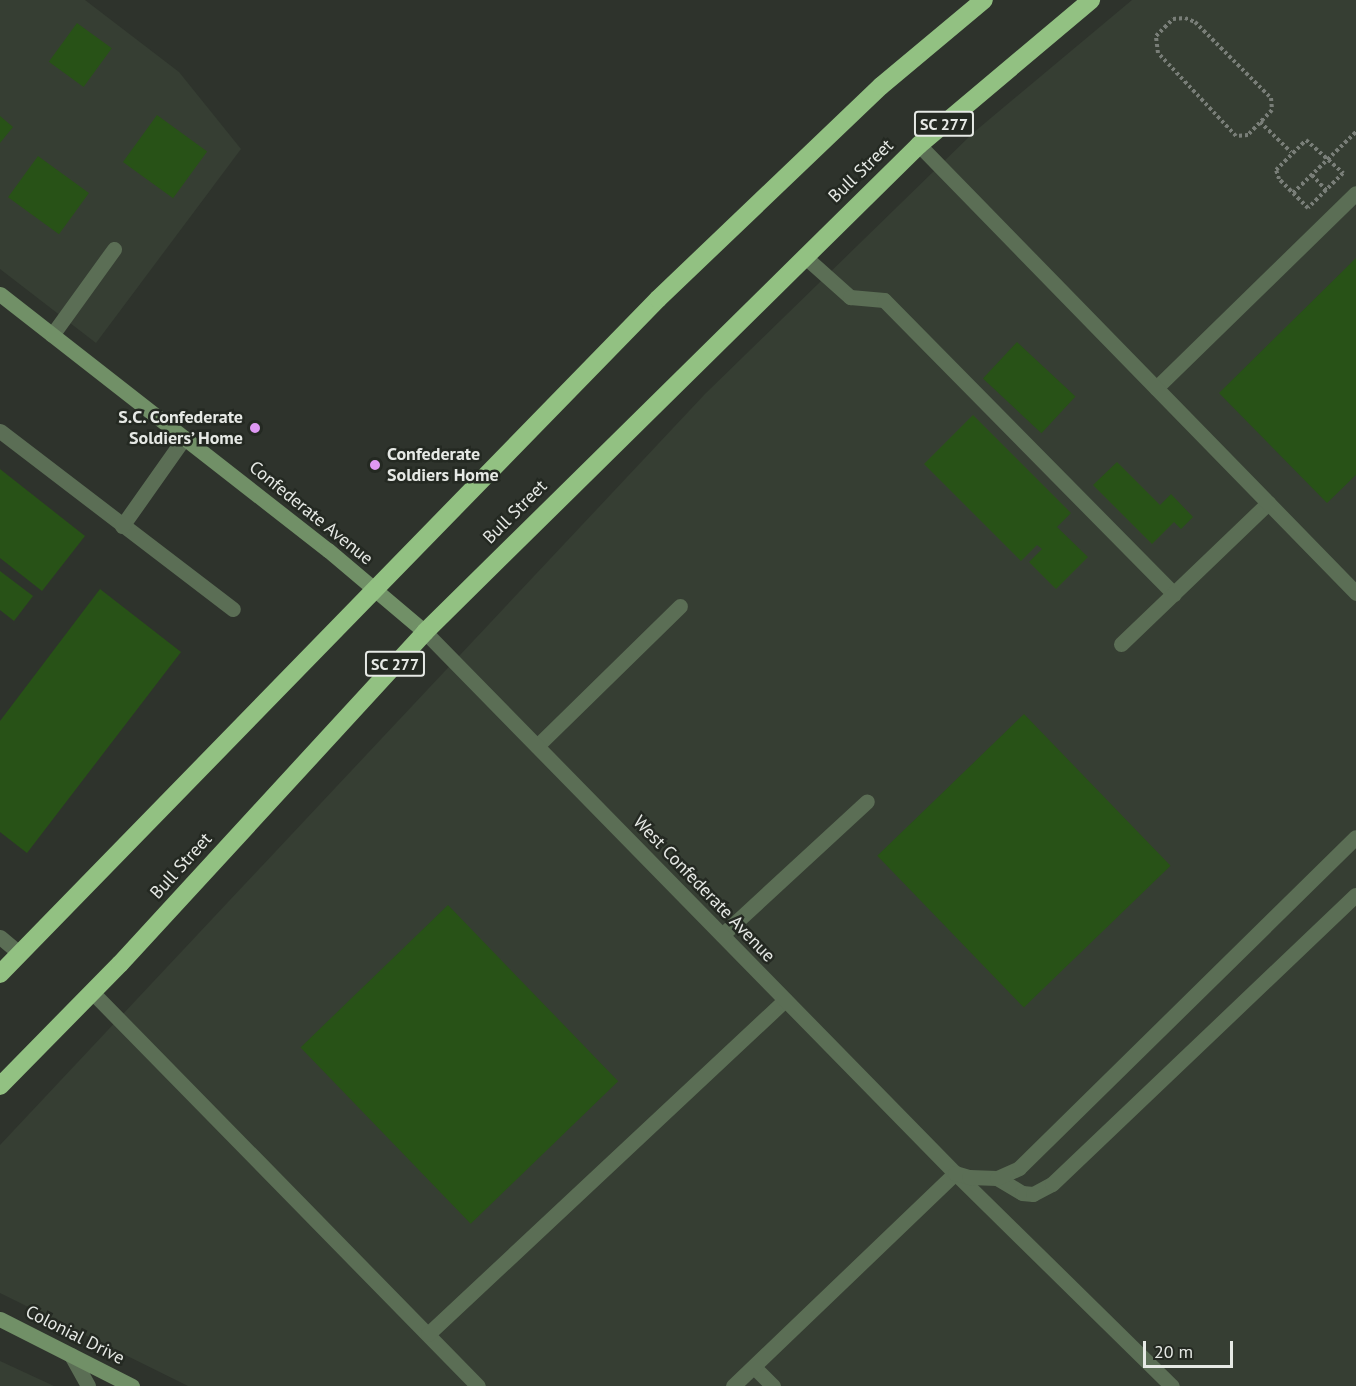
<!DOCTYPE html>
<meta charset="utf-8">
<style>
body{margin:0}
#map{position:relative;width:1356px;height:1386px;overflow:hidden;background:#2e332c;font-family:"PT Sans",sans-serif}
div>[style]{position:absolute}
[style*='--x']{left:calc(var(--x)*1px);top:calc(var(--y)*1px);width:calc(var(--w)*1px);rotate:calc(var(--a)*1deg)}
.built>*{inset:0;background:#363e33}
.building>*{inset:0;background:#285217;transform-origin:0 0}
.path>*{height:4px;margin-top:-2px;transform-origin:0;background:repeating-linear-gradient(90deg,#797e78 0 3px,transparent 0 6px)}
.lane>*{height:15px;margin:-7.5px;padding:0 7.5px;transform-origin:7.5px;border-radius:7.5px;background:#5b6e55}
.street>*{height:15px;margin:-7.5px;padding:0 7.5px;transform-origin:7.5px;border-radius:7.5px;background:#5b6e55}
.secondary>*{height:15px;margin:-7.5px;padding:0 7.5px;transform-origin:7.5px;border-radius:7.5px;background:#719067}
.highway>*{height:18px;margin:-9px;padding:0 9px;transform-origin:9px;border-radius:9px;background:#92c182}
.dots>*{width:16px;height:16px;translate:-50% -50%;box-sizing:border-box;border:3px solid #242922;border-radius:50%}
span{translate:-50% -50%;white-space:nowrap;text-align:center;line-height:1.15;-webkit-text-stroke:5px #242922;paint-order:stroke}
.shield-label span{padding:2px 4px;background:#242922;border:2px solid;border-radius:4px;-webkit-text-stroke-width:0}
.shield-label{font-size:16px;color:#e6e9e5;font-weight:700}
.street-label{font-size:18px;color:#e6e9e5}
.poi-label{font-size:18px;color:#e6e9e5;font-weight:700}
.right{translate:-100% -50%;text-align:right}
.left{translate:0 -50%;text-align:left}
.scale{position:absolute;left:1143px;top:1341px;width:90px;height:27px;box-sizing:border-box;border:3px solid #e6e9e5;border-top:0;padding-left:8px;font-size:18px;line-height:21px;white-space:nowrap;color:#e6e9e5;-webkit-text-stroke:4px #242922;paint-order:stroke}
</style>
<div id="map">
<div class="built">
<i style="clip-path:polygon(0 0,85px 0,179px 72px,241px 149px,96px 343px,0 269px)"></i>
<i style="clip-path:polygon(1132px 0,1356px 0,1356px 1386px,188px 1386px,0 1293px,0 1145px,705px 394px,973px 133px)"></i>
<i style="clip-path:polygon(0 1361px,54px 1386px,0 1386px)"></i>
</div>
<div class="building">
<i style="left:77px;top:23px;width:43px;height:48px;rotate:36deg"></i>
<i style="left:157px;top:115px;width:62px;height:58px;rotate:36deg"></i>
<i style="clip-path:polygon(0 116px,13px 127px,0 143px)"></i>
<i style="left:38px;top:156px;width:63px;height:51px;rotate:36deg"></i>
<i style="clip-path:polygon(1356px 258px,1356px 475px,1327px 503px,1219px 393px)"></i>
<i style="left:1017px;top:342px;width:80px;height:50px;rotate:43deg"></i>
<i style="clip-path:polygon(973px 415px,1071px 513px,1057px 527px,1088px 557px,1056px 589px,1029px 562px,1042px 549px,1037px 545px,1021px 561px,924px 464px)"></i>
<i style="clip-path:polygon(1117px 462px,1160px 505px,1171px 494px,1193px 517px,1181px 529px,1174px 522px,1152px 544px,1093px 485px)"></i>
<i style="clip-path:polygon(0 469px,85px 536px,42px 591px,0 558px)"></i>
<i style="clip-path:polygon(0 571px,33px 596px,14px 621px,0 610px)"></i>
<i style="clip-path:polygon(100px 589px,181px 652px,27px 853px,0 832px,0 721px)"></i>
<i style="left:1024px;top:714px;width:211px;height:204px;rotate:46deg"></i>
<i style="left:448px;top:905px;width:245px;height:205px;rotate:46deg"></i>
</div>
<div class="path">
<i style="--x:1185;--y:18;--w:11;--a:22"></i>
<i style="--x:1195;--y:22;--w:107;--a:45"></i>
<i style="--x:1271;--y:98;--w:12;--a:85"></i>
<i style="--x:1272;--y:110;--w:35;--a:134"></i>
<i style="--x:1248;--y:135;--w:12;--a:175"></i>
<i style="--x:1236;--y:136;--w:114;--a:-133.2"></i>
<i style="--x:1158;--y:53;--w:17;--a:-97"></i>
<i style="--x:1156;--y:36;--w:24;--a:-45"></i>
<i style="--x:1173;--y:19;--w:12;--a:-5"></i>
<i style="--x:1260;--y:122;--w:43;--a:44.1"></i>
<i style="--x:1306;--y:140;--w:50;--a:41.7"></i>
<i style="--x:1343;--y:173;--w:49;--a:135"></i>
<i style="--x:1308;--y:208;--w:41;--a:-135"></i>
<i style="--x:1279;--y:179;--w:9;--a:-108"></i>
<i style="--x:1276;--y:170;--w:42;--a:-45"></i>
<i style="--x:1312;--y:175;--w:21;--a:47"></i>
<i style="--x:1293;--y:193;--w:88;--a:-44.1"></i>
</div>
<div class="lane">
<i style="--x:804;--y:256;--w:62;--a:41.7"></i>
<i style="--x:850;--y:297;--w:34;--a:5"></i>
<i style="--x:884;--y:300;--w:413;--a:45.4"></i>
<i style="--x:52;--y:335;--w:106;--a:-54.2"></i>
<i style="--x:1156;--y:388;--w:279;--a:-44.3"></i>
<i style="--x:0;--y:431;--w:293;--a:37.4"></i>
<i style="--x:122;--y:526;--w:108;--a:-54.8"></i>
<i style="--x:1121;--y:644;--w:204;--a:-43.8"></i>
<i style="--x:537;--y:746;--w:200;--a:-44.4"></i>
<i style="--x:722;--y:935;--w:197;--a:-42.7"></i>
<i style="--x:0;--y:937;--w:25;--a:40"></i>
<i style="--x:93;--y:993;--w:550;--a:45.59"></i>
<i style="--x:997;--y:1178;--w:29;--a:31"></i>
<i style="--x:1022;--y:1193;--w:11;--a:5"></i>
<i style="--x:1033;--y:1194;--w:21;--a:-28"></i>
<i style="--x:1052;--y:1184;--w:419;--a:-43.6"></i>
<i style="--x:428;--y:1334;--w:489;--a:-43.1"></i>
<i style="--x:71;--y:1355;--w:35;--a:61"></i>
<i style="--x:754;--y:1367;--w:27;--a:45"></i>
<i style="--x:733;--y:1386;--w:308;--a:-43.8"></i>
<i style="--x:955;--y:1173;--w:304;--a:44.5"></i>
</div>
<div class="street">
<i style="--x:919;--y:145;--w:626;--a:45.71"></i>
<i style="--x:425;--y:632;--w:757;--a:45.59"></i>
<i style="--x:955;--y:1173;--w:15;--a:16"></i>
<i style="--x:969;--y:1177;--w:28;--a:2"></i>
<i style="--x:997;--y:1178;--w:24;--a:-24"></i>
<i style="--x:1019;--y:1168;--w:472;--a:-44.5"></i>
</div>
<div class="secondary">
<i style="--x:0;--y:294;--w:416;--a:38"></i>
<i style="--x:328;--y:550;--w:127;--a:40.2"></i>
<i style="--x:0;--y:1319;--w:148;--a:26.9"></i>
</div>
<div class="highway">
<i style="--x:0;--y:974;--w:943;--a:-45.73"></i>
<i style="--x:658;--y:299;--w:308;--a:-43.7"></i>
<i style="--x:881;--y:86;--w:134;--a:-39.9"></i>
<i style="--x:0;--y:1086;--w:171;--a:-45.5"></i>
<i style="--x:120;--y:964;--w:451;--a:-47.4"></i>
<i style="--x:425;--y:632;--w:694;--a:-44.59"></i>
<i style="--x:919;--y:145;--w:225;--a:-40.1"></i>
</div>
<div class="dots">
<i style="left:255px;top:428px;background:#de98f3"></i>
<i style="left:375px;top:465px;background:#de98f3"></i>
</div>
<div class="shield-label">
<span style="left:944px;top:124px">SC 277</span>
<span style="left:395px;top:664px">SC 277</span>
</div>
<div class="street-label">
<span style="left:861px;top:171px;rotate:-44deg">Bull Street</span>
<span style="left:515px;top:512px;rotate:-45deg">Bull Street</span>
<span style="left:311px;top:513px;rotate:39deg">Confederate Avenue</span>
<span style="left:181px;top:866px;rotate:-48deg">Bull Street</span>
<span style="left:704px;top:889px;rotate:46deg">West Confederate Avenue</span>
<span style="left:75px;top:1335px;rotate:27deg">Colonial Drive</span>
</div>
<div class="poi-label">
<span class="right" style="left:243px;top:428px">S.C. Confederate<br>Soldiers’ Home</span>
<span class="left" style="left:387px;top:465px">Confederate<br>Soldiers Home</span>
</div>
<div class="scale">20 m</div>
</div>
